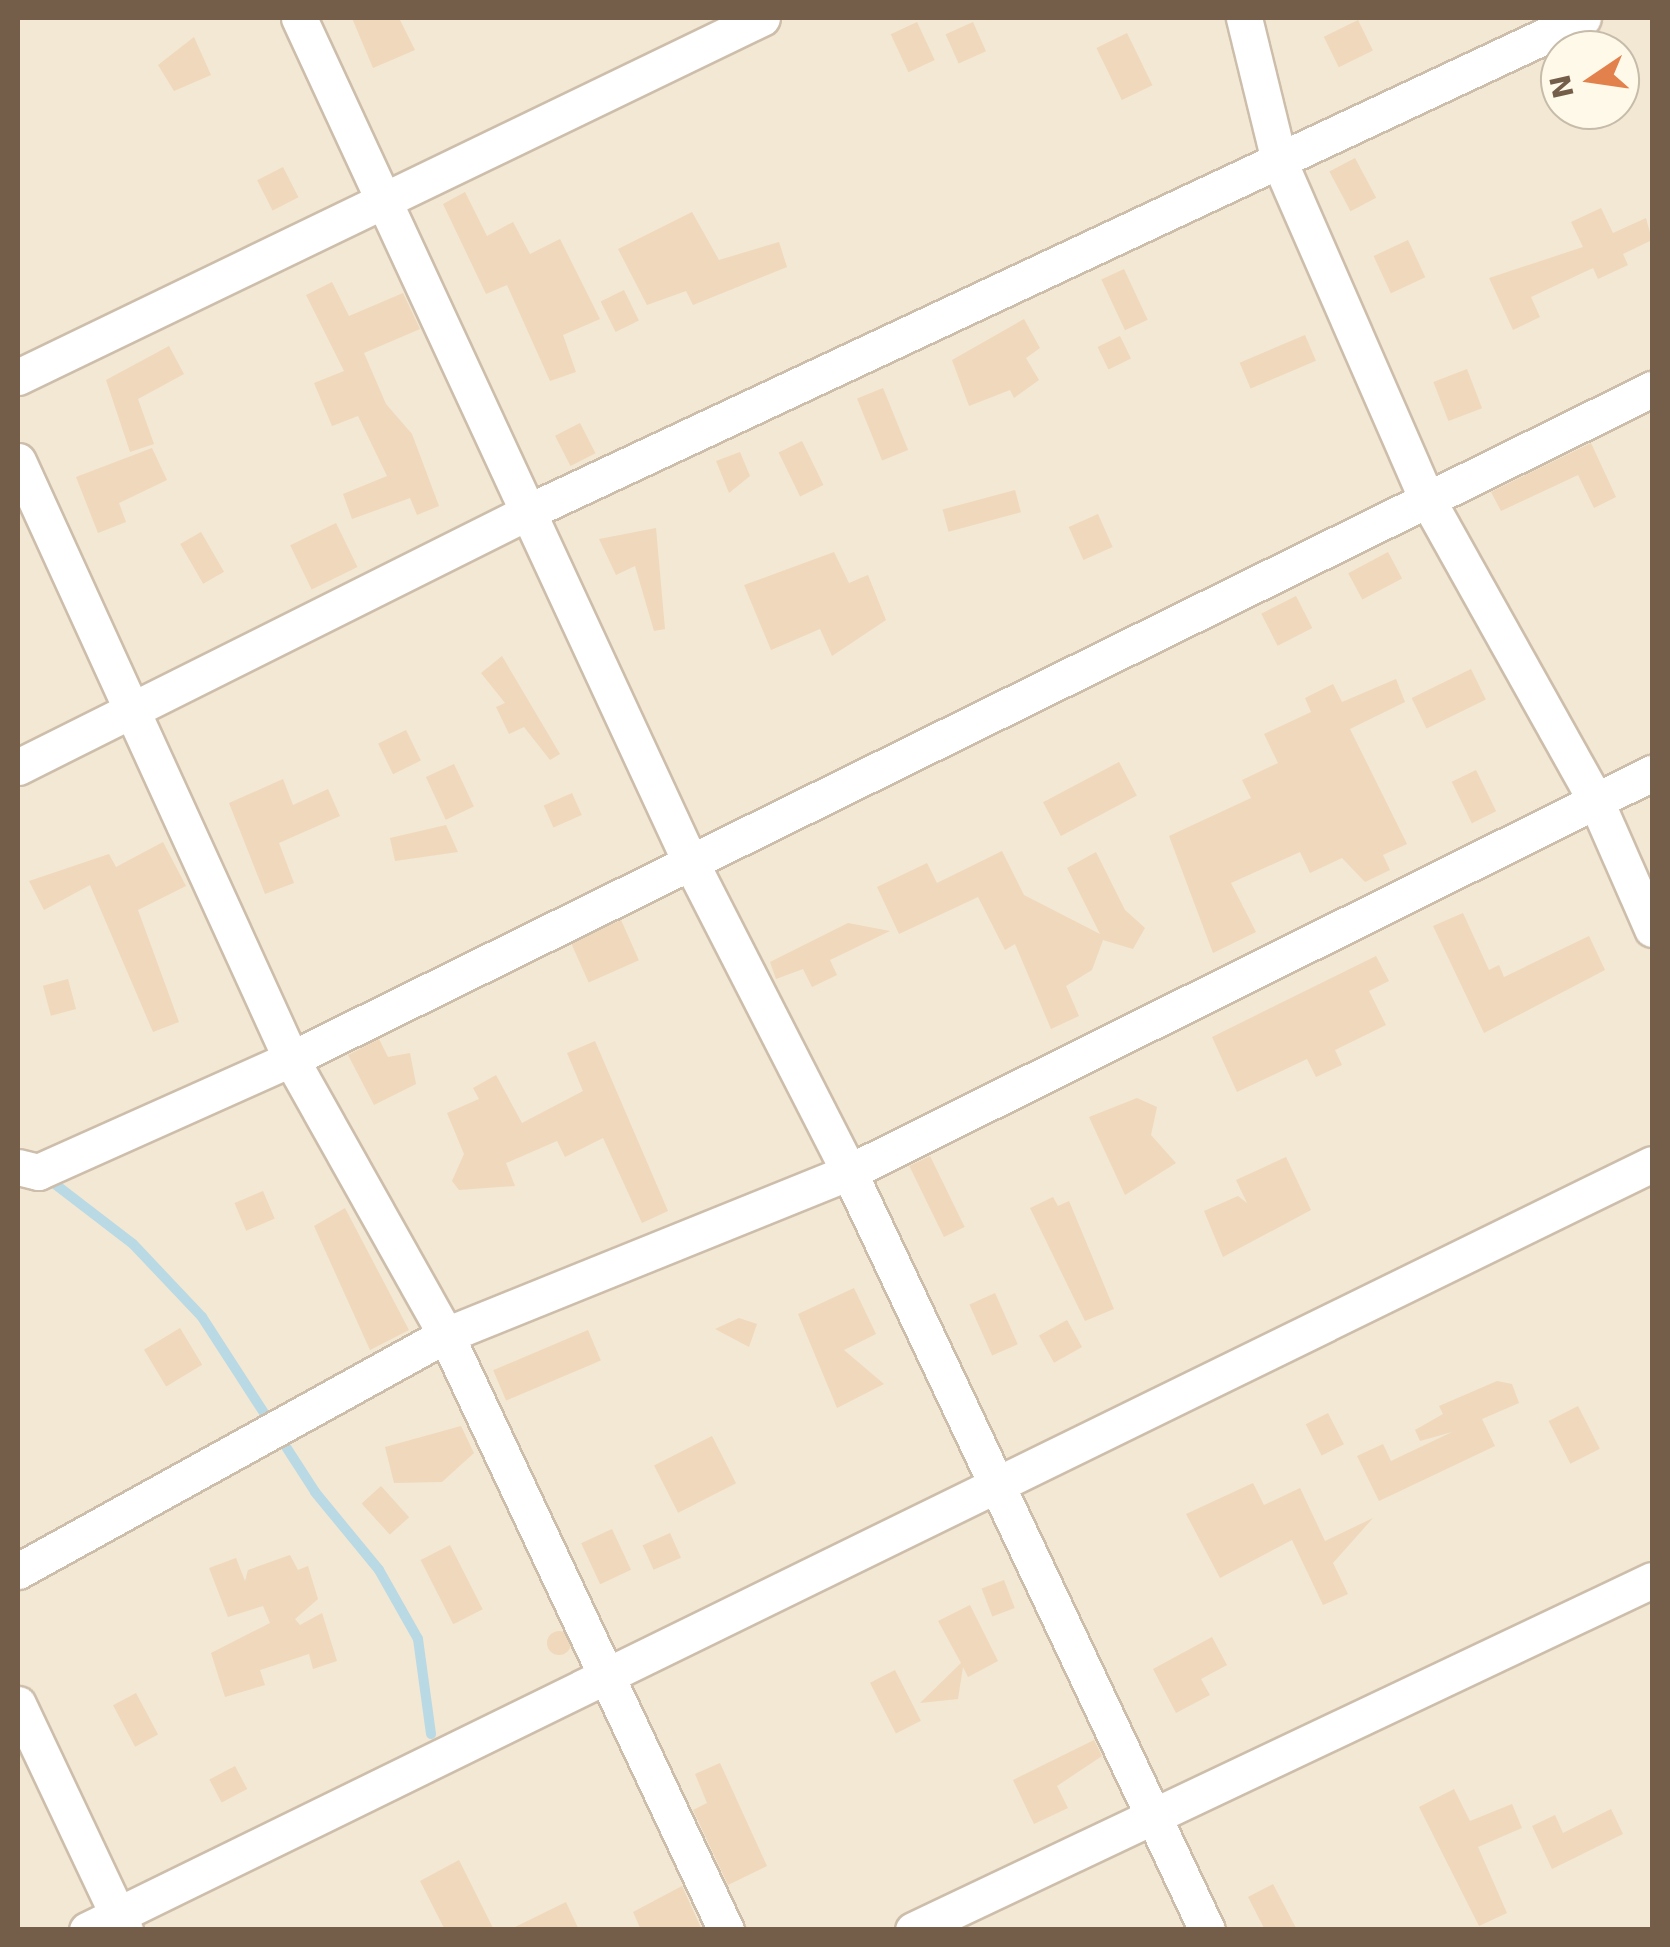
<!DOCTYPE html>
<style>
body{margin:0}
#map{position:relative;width:1670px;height:1947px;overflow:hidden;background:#fcf6e4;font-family:"DejaVu Sans",sans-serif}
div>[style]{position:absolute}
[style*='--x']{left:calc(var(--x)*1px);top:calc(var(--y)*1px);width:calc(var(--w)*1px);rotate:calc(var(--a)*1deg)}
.residential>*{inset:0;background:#f3e8d3}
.stream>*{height:10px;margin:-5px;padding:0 5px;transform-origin:5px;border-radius:5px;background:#b9d9e5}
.building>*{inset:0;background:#f0d8bc;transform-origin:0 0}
.round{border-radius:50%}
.roads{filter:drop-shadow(2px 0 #cdbeab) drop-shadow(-2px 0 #cdbeab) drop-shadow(0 2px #cdbeab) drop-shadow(0 -2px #cdbeab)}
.minor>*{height:35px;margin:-17.5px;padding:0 17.5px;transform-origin:17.5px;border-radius:17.5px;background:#fff}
span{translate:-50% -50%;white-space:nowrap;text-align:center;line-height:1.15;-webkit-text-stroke:8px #fff9ea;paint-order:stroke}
.frame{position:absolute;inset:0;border:20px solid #745e4a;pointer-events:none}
.north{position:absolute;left:1540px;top:30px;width:100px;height:100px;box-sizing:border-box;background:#fff9ea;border:2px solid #c7bbaa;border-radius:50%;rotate:257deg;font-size:28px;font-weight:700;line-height:40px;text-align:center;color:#745e4a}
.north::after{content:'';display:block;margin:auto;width:35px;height:45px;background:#e3814c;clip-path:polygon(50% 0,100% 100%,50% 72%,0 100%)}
</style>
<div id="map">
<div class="residential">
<i style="clip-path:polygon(evenodd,18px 18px,1652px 18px,1652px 1929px,18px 1929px,18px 18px,1560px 50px,1620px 50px,1620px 110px,1560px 110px,1560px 50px)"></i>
</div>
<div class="stream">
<i style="--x:47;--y:1178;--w:108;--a:37.5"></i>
<i style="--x:133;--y:1244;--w:100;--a:46.6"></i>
<i style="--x:202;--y:1317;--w:208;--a:57.1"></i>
<i style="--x:315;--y:1492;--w:101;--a:50.6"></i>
<i style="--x:379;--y:1570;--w:79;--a:60.5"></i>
<i style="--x:418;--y:1639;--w:96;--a:82.2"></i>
</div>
<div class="building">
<i style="clip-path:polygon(352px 18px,399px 18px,415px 50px,373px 68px)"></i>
<i style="left:1358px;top:20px;width:34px;height:38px;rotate:64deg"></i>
<i style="left:917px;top:22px;width:42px;height:29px;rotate:65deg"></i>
<i style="left:973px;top:22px;width:32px;height:30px;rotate:66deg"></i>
<i style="left:1127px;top:33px;width:58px;height:34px;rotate:64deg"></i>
<i style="clip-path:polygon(194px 37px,211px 75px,174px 91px,158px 65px)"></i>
<i style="left:1355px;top:158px;width:45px;height:29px;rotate:62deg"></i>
<i style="left:283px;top:167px;width:34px;height:29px;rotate:63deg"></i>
<i style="clip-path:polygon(465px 192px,487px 236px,513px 222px,530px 254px,560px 239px,600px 319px,563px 335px,576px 372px,550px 381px,507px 285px,486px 294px,443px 204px)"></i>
<i style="clip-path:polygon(1601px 208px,1613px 233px,1646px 218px,1652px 240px,1623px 254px,1628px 265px,1598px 279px,1593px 268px,1531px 297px,1540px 317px,1513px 330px,1489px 278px,1583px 247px,1571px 222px)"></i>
<i style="clip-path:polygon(692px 212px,719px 260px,779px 242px,787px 267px,693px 305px,686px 291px,647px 305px,618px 249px)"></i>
<i style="left:1408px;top:240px;width:41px;height:38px;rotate:65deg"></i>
<i style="left:1124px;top:269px;width:56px;height:25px;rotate:65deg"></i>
<i style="clip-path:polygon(332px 282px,349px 316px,403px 293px,420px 329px,364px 353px,386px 404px,412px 434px,439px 506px,417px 515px,410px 498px,352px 519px,343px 494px,387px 476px,358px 416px,332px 426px,314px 383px,344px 371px,306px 295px)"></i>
<i style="left:624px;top:290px;width:34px;height:26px;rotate:64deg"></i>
<i style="clip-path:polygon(1024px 319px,1040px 348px,1026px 358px,1039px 380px,1014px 398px,1010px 390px,969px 406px,952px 360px)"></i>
<i style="left:1305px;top:335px;width:28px;height:71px;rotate:67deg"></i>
<i style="left:1120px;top:336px;width:25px;height:25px;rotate:64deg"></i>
<i style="clip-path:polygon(169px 346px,184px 374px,138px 399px,154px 444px,130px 452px,106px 380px)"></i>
<i style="left:1467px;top:369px;width:42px;height:36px;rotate:69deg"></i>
<i style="left:883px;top:388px;width:67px;height:28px;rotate:68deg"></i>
<i style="left:580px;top:423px;width:34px;height:28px;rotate:63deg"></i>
<i style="left:802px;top:441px;width:49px;height:26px;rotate:64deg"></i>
<i style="clip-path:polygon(1591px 443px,1616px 497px,1594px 508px,1578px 475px,1501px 511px,1491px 492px)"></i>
<i style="clip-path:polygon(152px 448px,167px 480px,119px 503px,126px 522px,98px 533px,76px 477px)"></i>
<i style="clip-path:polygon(740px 452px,750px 476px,729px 493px,716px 461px)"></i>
<i style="left:1015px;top:490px;width:23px;height:75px;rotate:75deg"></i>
<i style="left:1098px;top:514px;width:36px;height:32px;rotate:66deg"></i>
<i style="left:336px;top:523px;width:49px;height:51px;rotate:64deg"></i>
<i style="clip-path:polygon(656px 528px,665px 629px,654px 631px,635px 566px,616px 575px,599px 539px)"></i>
<i style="left:201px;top:532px;width:46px;height:24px;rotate:60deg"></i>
<i style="clip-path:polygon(834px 552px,849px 583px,868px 575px,886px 620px,832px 656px,820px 629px,771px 650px,744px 585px)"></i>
<i style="left:1388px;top:552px;width:30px;height:45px;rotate:62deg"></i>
<i style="left:1296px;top:596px;width:36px;height:39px;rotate:63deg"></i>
<i style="clip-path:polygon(502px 656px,560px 754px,550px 760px,524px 727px,509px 734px,496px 707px,505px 703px,481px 673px)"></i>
<i style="left:1471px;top:669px;width:34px;height:66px;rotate:64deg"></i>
<i style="clip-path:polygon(1396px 679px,1405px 702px,1350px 729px,1407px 844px,1383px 855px,1390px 870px,1365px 882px,1342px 858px,1310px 873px,1300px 852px,1231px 883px,1256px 932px,1213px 953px,1169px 836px,1251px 798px,1242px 780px,1278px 763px,1264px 734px,1311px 712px,1305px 698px,1333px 684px,1342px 702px)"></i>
<i style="left:406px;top:730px;width:34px;height:31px;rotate:64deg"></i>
<i style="left:1119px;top:762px;width:38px;height:86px;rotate:62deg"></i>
<i style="left:454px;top:764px;width:47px;height:31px;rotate:65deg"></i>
<i style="left:1476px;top:770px;width:46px;height:27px;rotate:64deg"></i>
<i style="clip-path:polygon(283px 779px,293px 805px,328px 789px,340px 816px,279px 843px,294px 883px,265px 894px,229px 803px)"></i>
<i style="left:572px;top:793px;width:24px;height:31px;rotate:66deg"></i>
<i style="clip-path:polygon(446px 825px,458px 852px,395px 861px,390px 838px)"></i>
<i style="clip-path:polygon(163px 842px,186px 886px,138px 910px,179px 1022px,153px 1032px,90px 885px,44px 910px,29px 881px,109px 854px,116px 867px)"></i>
<i style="clip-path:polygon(1002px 851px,1024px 895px,1100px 934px,1067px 868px,1096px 852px,1125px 910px,1145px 928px,1133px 949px,1103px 940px,1092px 970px,1066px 986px,1079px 1016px,1051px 1029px,1015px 944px,1005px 950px,978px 897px,899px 934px,877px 887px,927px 863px,937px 883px)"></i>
<i style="clip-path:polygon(1463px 913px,1489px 970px,1499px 965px,1504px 977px,1589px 936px,1605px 970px,1484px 1033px,1433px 926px)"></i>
<i style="left:621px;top:920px;width:44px;height:55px;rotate:66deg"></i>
<i style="clip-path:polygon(848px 923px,890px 931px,830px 960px,837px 975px,812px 987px,803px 969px,776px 979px,770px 962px)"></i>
<i style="clip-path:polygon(1376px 956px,1389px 981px,1369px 991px,1386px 1025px,1335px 1050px,1342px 1065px,1316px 1077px,1307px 1059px,1237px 1092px,1212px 1037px)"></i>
<i style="left:68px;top:979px;width:31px;height:26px;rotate:75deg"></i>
<i style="clip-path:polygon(379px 1039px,388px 1057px,410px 1053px,416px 1084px,374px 1105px,348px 1055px)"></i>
<i style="clip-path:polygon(595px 1041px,668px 1211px,642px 1223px,603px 1138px,565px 1157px,557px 1141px,506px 1163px,515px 1186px,459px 1190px,452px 1181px,464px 1154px,447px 1113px,479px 1099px,473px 1088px,496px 1075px,522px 1123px,583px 1091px,567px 1053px)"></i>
<i style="clip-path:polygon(1137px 1098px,1157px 1107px,1151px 1135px,1176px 1163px,1125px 1195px,1089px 1117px)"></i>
<i style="left:930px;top:1156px;width:79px;height:23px;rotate:64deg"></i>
<i style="clip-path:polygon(1286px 1157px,1311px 1210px,1223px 1257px,1204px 1211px,1238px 1196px,1247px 1203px,1236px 1180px)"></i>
<i style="left:263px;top:1191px;width:30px;height:31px;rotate:67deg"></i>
<i style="clip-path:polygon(1053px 1197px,1058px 1206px,1069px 1201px,1114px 1309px,1085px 1321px,1030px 1208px)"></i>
<i style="clip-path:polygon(345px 1208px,409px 1330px,370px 1350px,314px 1226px)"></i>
<i style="clip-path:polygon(854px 1288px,876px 1334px,844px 1350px,884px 1384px,837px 1408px,798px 1314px)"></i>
<i style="left:995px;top:1293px;width:56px;height:28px;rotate:66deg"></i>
<i style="clip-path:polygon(739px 1318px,757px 1324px,749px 1347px,715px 1329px)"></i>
<i style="left:1067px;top:1320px;width:31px;height:32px;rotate:61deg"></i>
<i style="left:180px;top:1328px;width:43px;height:42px;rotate:59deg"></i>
<i style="left:588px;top:1330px;width:33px;height:103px;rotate:67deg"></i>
<i style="clip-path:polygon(1497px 1381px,1512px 1384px,1519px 1403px,1482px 1419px,1495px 1446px,1379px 1501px,1357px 1456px,1383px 1444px,1391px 1461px,1452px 1432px,1420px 1441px,1415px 1430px,1443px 1414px,1439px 1406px)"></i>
<i style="left:1578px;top:1406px;width:48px;height:33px;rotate:63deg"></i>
<i style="left:1328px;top:1413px;width:35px;height:25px;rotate:63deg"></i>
<i style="clip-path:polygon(461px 1426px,474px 1453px,442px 1482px,394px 1483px,385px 1447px)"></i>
<i style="left:712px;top:1436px;width:53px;height:65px;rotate:63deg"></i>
<i style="clip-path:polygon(1253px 1483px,1264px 1505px,1300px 1488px,1325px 1541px,1373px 1518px,1333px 1563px,1348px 1594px,1323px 1605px,1292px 1540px,1220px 1578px,1186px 1514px)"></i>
<i style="left:381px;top:1486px;width:42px;height:26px;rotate:48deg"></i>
<i style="left:612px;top:1529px;width:45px;height:34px;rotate:65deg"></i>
<i style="left:670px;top:1533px;width:27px;height:30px;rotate:66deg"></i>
<i style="left:450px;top:1545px;width:72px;height:33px;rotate:63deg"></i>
<i style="clip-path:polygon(290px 1555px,298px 1570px,308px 1566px,318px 1599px,295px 1619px,300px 1625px,322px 1613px,337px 1661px,313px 1669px,309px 1654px,260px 1670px,265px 1685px,225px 1697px,211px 1653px,270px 1623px,263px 1606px,228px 1617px,209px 1568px,236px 1558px,245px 1581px,248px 1570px)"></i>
<i style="left:1004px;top:1580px;width:30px;height:24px;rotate:69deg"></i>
<i style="clip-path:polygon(970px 1605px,998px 1661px,968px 1677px,963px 1667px,958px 1699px,920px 1703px,961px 1663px,938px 1621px)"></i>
<i class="round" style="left:547px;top:1631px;width:24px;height:24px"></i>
<i style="clip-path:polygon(1212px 1637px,1227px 1665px,1201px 1679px,1210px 1695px,1176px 1713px,1153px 1669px)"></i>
<i style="left:895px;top:1670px;width:57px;height:28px;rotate:63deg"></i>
<i style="left:136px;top:1693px;width:47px;height:26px;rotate:62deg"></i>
<i style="clip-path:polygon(1094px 1740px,1102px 1756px,1057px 1786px,1068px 1808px,1034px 1824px,1013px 1780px)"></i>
<i style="clip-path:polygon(720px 1763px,767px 1866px,728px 1885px,693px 1810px,707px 1803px,695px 1774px)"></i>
<i style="left:235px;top:1766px;width:26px;height:29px;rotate:62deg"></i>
<i style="clip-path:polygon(1454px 1789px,1470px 1821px,1512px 1804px,1522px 1828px,1478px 1847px,1507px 1913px,1479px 1926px,1419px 1807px)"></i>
<i style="clip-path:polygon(1611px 1809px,1623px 1834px,1552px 1869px,1532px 1826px,1555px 1815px,1563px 1833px)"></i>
<i style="clip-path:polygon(459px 1860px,494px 1930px,445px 1930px,420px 1881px)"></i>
<i style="clip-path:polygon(1273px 1884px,1297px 1930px,1265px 1930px,1248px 1897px)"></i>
<i style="clip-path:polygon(682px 1886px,702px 1930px,641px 1930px,633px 1912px)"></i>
<i style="clip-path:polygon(566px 1902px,579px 1930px,509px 1930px)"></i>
</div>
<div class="roads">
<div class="minor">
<i style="--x:299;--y:18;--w:925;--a:65.13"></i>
<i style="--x:688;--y:857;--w:354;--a:62.9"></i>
<i style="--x:849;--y:1172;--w:838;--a:64.72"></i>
<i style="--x:1244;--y:18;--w:147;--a:76.2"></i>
<i style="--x:1279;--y:161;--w:367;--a:66.4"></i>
<i style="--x:1426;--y:497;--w:346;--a:60.8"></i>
<i style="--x:1595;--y:799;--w:142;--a:66.3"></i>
<i style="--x:18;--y:377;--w:826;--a:-25.76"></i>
<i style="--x:18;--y:461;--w:657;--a:65.46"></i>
<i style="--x:291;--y:1059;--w:317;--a:60.7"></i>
<i style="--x:446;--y:1335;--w:658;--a:64.8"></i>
<i style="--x:18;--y:767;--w:577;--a:-26.57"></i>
<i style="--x:534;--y:509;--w:1158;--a:-25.08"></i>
<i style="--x:18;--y:1167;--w:21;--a:14"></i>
<i style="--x:38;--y:1172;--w:277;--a:-24.1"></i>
<i style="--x:291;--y:1059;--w:1517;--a:-26.21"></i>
<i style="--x:18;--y:1571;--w:489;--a:-28.9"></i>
<i style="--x:446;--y:1335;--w:435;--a:-22"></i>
<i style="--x:849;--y:1172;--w:897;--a:-26.42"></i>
<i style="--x:18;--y:1704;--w:250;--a:64.7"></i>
<i style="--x:87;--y:1930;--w:1742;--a:-26.08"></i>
<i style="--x:913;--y:1930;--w:818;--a:-25.34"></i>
</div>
</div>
<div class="frame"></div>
<div class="north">N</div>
</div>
